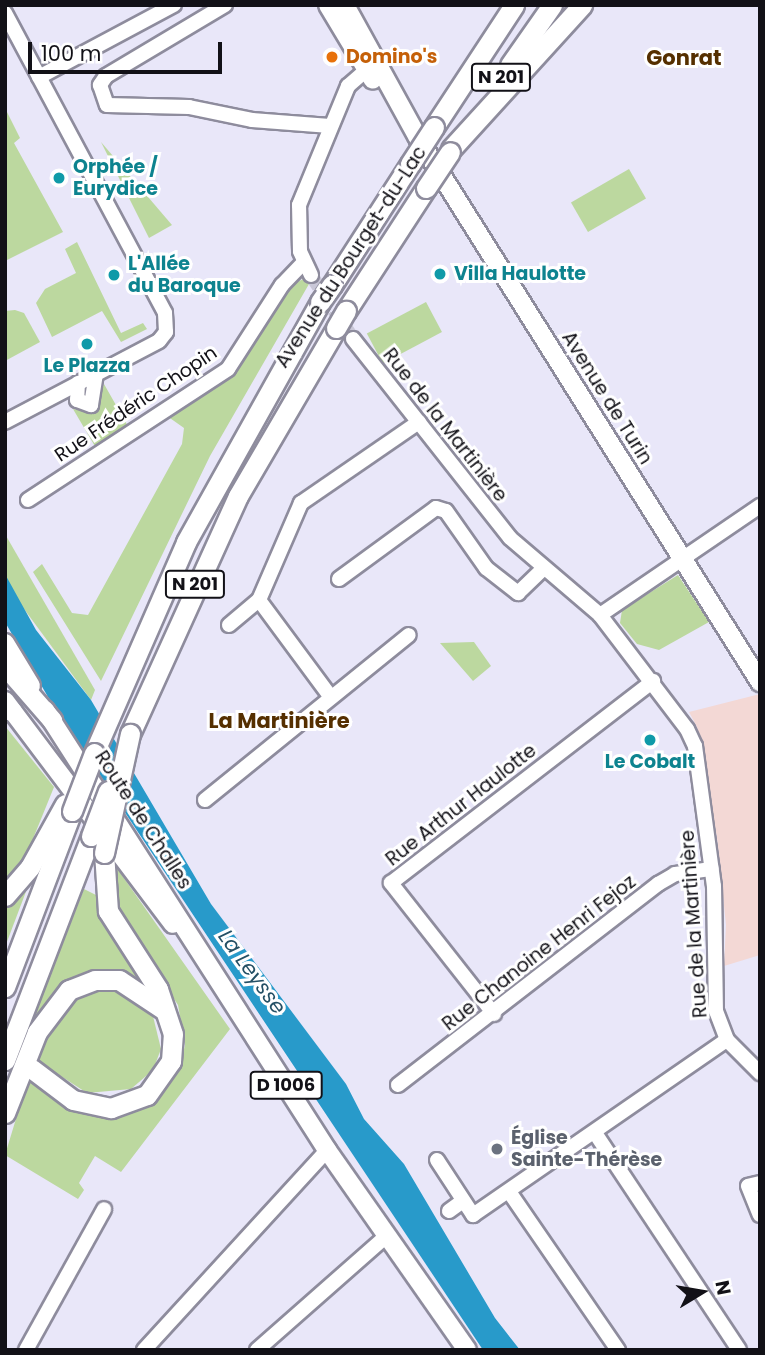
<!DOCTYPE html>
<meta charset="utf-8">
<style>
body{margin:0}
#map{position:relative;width:765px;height:1355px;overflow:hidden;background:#e9e7f9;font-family:Poppins,sans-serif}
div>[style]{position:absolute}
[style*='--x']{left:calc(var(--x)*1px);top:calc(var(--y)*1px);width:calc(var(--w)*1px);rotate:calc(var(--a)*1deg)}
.commercial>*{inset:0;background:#f3d8d5}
.green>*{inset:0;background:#bcd89f;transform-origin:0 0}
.water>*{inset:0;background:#289aca}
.minor-tunnel>*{height:14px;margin-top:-7px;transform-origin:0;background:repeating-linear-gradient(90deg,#c9c7d7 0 14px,transparent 0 21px)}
.roads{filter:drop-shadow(2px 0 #8e8c9d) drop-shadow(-2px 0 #8e8c9d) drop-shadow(0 2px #8e8c9d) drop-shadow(0 -2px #8e8c9d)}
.minor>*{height:14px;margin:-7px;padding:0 7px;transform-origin:7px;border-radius:7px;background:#fff}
.major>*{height:18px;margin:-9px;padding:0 9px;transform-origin:9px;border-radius:9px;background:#fff}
.highway>*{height:19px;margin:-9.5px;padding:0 9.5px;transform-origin:9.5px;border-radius:9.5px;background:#fff}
.bridges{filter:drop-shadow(2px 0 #8e8c9d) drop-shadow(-2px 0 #8e8c9d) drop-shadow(0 2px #8e8c9d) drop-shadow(0 -2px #8e8c9d)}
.highway-bridge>*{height:19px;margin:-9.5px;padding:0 9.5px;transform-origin:9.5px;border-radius:9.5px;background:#fff}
.dots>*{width:19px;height:19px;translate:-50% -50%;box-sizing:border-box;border:4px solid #fff;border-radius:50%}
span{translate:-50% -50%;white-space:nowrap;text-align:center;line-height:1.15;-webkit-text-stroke:6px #fff;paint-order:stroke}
.shield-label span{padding:2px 5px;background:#fff;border:2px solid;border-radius:5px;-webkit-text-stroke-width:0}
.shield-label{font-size:18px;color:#121117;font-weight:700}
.food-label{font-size:19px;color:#c56008;font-weight:700}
.left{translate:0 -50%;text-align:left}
.culture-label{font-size:19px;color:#0d838f;font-weight:700}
.street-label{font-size:19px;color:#121117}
.worship-label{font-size:19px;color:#5b616d;font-weight:700}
.neighbourhood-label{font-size:21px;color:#552f00;font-weight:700}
.water-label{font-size:21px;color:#245065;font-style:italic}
.frame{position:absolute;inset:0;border:7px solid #121117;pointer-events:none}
.north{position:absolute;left:667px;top:1257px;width:70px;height:70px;-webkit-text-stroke:5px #fff;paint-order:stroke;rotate:79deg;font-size:19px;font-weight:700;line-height:28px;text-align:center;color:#121117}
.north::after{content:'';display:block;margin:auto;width:24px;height:32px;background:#121117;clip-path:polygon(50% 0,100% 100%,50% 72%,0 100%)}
.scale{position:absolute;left:28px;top:42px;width:194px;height:32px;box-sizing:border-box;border:4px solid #121117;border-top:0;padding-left:9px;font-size:21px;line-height:24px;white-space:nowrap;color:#121117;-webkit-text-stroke:5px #fff;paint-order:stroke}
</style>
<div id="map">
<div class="commercial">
<i style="clip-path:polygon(760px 694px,760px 955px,724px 966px,726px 925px,717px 838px,697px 727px,689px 712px)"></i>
</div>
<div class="green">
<i style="clip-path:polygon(5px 108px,20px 138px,14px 143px,63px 232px,5px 261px)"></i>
<i style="clip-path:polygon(101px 142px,172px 225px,149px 238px)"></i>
<i style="left:629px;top:169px;width:34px;height:67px;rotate:60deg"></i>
<i style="clip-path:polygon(77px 242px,121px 333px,143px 323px,147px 329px,121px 342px,102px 311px,52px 337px,36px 303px,45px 289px,76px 273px,65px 249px)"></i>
<i style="clip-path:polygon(305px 278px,309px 284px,210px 456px,101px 681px,33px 572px,42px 564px,72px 613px,88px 615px,182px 444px,184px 428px,167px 416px,231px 374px,292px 285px)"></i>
<i style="left:426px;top:302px;width:34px;height:67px;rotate:62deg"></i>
<i style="clip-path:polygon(15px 310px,24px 313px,40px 342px,5px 361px,5px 311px)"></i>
<i style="clip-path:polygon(104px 384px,129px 428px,96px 448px,73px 409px,95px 412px)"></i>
<i style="clip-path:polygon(5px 534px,95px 690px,91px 700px,16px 598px,5px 574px)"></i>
<i style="clip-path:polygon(678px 575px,709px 622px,659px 650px,637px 644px,620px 623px,622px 610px)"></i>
<i style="clip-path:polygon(474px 642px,491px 666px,473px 681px,440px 643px)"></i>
<i style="clip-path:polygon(5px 726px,54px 787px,26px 856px,5px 883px)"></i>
<i style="clip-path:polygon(114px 864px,230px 1029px,121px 1172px,95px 1156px,79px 1183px,84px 1190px,78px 1199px,5px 1155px,29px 1076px,77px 1112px,123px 1116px,160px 1097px,179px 1071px,185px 1045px,178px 1005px,115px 909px)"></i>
<i style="clip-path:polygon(28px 879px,30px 881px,5px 947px,5px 902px)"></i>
<i style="clip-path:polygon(84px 889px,96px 895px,142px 980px,103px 970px,69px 981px,23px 1044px)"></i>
<i style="clip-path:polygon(114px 986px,151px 1008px,161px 1049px,153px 1070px,131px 1089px,87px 1093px,36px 1060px,47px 1030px,72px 995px)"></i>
</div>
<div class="water">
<i style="clip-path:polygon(5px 574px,36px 630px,91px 700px,211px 904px,346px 1084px,364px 1119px,404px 1164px,495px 1318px,520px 1350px,483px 1350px,48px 697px,5px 622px)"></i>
</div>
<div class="minor-tunnel">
<i style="--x:311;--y:275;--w:77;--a:56.7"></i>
</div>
<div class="roads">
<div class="minor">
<i style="--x:225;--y:5;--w:139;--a:149.2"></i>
<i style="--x:106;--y:76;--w:11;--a:124"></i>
<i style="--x:100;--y:85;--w:21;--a:71"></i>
<i style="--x:107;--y:105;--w:82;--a:1.4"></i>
<i style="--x:189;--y:107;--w:64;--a:11.7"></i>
<i style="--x:252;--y:120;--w:78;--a:4.4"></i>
<i style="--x:5;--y:13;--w:340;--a:61.9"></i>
<i style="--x:165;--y:313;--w:19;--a:87"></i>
<i style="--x:166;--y:332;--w:11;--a:128"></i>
<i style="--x:159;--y:341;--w:174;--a:152.3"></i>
<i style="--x:39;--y:77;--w:153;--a:-28.1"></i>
<i style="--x:311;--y:275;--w:26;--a:-115"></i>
<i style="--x:300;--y:251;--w:46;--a:-91.2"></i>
<i style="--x:299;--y:205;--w:129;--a:-67.6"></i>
<i style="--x:348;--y:86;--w:35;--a:-41"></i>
<i style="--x:353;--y:339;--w:253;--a:51.7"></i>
<i style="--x:510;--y:538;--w:118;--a:40.5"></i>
<i style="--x:600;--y:615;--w:143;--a:52.7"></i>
<i style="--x:687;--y:729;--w:19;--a:65"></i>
<i style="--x:695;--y:746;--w:141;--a:82.3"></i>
<i style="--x:714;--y:886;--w:125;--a:89.1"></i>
<i style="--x:716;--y:1011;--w:31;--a:69"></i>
<i style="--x:727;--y:1040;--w:47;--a:45"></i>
<i style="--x:78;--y:383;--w:17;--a:93"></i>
<i style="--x:77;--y:400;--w:15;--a:20"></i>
<i style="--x:91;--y:405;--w:32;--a:-81"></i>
<i style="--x:28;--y:500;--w:239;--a:-33.2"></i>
<i style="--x:228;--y:369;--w:100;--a:-57.3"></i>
<i style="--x:282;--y:285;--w:32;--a:-46"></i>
<i style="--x:339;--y:579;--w:120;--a:-36.2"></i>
<i style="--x:436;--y:508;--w:10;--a:17"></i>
<i style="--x:446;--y:511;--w:70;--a:54.9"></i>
<i style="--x:486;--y:568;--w:41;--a:38"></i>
<i style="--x:518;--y:593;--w:35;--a:-44"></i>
<i style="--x:600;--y:615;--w:194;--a:-34.3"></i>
<i style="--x:229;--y:625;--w:39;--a:-40"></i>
<i style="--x:330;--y:696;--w:119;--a:-126.5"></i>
<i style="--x:259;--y:600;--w:106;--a:-66.6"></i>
<i style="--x:301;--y:503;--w:143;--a:-34.5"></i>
<i style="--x:205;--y:800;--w:262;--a:-39"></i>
<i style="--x:494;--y:1014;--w:167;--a:-128.2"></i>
<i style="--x:391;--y:883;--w:331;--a:-37.6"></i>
<i style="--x:398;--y:1085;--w:329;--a:-37.7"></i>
<i style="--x:658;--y:884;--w:20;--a:-30"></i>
<i style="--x:675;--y:874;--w:37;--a:-8"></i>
<i style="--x:595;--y:1133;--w:260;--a:56.4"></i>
<i style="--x:437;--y:1160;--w:66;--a:56.8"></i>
<i style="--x:473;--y:1215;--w:308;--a:-34.6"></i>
<i style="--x:760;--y:1183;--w:12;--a:166"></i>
<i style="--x:748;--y:1186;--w:31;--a:68"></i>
<i style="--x:510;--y:1193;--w:191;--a:55.5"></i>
<i style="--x:449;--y:1211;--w:14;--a:-36"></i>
<i style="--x:26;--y:1350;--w:161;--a:-61"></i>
<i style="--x:144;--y:1350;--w:271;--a:-47.5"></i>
<i style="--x:257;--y:1350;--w:171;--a:-41.4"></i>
</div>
<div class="major">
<i style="--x:328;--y:5;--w:87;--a:59"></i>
<i style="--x:345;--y:5;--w:152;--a:61.2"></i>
<i style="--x:418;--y:138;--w:643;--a:57.84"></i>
<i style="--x:5;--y:643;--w:50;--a:58.8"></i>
<i style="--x:5;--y:701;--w:279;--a:53"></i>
<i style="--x:45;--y:710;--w:523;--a:57.34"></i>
<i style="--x:327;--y:1150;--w:244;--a:55"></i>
</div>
<div class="highway">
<i style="--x:510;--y:65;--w:73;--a:-55"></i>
<i style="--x:434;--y:127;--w:146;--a:-56.7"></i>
<i style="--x:451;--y:149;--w:195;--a:-47.7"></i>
<i style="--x:332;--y:285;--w:144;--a:-57.2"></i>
<i style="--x:346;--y:311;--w:147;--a:-57"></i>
<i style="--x:5;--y:666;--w:72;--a:49"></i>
<i style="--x:5;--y:709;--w:7;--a:16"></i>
<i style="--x:130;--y:734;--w:261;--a:-65.6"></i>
<i style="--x:238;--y:496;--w:194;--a:-59.7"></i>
<i style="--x:94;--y:753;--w:230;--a:-66.4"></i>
<i style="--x:186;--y:542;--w:275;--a:-60.8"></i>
<i style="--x:5;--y:896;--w:38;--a:-49"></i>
<i style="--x:30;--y:867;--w:72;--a:-60.9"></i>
<i style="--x:5;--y:987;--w:188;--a:-69.2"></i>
<i style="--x:5;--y:1060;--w:240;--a:-69"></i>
<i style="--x:32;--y:1069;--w:51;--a:37.1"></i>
<i style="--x:73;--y:1100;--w:39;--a:12"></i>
<i style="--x:111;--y:1108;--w:38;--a:-20"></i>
<i style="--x:147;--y:1095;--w:42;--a:-54.8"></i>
<i style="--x:171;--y:1061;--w:27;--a:-86"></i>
<i style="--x:173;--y:1034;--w:47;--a:-108.4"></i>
<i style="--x:158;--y:989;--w:93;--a:-122.7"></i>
<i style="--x:108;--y:911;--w:58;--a:-93.9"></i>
<i style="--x:5;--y:1113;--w:87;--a:-68.4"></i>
<i style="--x:37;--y:1032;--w:53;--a:-52.7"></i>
<i style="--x:69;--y:990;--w:28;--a:-21"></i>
<i style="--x:95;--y:980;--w:24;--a:0"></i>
<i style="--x:119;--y:980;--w:54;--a:33.7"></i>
</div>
</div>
<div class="bridges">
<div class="highway-bridge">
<i style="--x:410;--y:164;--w:44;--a:-57"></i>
<i style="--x:426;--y:188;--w:43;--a:-56.3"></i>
<i style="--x:320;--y:302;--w:21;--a:-55"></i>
<i style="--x:336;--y:328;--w:20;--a:-60"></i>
<i style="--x:72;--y:811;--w:62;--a:-69.2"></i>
<i style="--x:91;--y:836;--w:48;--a:-69.3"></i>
<i style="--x:104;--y:853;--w:122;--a:-77.7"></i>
</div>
</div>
<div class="dots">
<i style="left:332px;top:57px;background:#e8710a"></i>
<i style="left:59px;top:178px;background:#0f9aa8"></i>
<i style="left:440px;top:274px;background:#0f9aa8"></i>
<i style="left:114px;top:275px;background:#0f9aa8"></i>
<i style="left:87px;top:344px;background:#0f9aa8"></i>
<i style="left:650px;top:740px;background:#0f9aa8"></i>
<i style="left:497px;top:1149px;background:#6b7280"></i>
</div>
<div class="shield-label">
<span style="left:501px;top:77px">N 201</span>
<span style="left:195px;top:584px">N 201</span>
<span style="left:286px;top:1085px">D 1006</span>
</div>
<div class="food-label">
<span class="left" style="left:346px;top:57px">Domino's</span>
</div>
<div class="culture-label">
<span class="left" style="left:73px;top:178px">Orphée /<br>Eurydice</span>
<span class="left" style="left:128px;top:275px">L'Allée<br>du Baroque</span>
<span class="left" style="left:454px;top:274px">Villa Haulotte</span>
<span style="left:87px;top:366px">Le Plazza</span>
<span style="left:650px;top:762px">Le Cobalt</span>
</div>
<div class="street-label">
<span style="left:351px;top:257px;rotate:-57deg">Avenue du Bourget-du-Lac</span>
<span style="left:607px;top:398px;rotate:58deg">Avenue de Turin</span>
<span style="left:136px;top:404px;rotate:-34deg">Rue Frédéric Chopin</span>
<span style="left:445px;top:425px;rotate:52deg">Rue de la Martinière</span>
<span style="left:461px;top:805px;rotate:-38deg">Rue Arthur Haulotte</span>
<span style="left:143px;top:820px;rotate:57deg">Route de Challes</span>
<span style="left:694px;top:924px;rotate:-94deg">Rue de la Martinière</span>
<span style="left:539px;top:953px;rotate:-38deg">Rue Chanoine Henri Fejoz</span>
</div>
<div class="worship-label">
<span class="left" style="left:511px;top:1149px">Église<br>Sainte-Thérèse</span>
</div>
<div class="neighbourhood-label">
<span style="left:684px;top:58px">Gonrat</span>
<span style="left:279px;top:721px">La Martinière</span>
</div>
<div class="water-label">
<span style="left:252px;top:972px;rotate:54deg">La Leysse</span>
</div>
<div class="frame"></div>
<div class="north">N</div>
<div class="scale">100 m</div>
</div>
